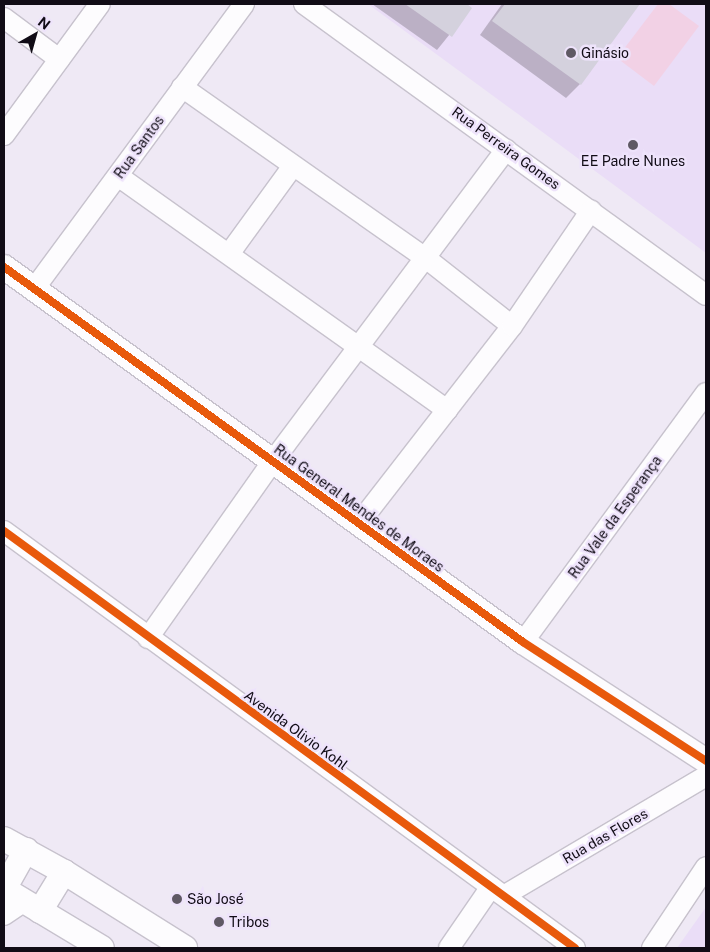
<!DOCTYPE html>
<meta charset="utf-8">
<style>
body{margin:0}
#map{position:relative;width:710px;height:952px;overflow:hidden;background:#efe9f5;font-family:"Public Sans",sans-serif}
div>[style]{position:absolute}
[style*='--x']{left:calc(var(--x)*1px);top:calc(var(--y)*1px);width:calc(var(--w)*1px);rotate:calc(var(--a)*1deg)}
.built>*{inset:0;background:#eaddf7}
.green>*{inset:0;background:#f2d1e5}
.shadow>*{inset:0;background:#0003}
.building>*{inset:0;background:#d4d1dd}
.roads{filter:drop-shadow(1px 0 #c7c2cd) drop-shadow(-1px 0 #c7c2cd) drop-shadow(0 1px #c7c2cd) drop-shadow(0 -1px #c7c2cd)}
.minor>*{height:20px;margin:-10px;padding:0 10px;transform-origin:10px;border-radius:10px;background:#fdfcfe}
.tertiary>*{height:24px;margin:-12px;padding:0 12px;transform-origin:12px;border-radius:12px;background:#fdfcfe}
.cycleway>*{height:8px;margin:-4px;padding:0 4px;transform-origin:4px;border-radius:4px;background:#e8590c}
.dots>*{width:14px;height:14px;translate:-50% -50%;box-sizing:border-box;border:2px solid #eee3fb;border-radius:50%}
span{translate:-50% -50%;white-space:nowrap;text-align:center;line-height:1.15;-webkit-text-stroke:5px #eee3fb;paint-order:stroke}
.poi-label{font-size:14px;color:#110c16}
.left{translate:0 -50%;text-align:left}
.street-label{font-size:14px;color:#110c16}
.frame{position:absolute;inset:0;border:5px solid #110c16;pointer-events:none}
.north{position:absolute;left:10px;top:10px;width:50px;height:50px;-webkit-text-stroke:4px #eee3fb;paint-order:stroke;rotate:38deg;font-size:14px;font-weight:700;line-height:20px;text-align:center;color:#110c16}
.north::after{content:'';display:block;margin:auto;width:18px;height:22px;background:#110c16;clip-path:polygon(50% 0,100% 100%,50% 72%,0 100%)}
</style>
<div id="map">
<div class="built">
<i style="clip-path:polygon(368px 4px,706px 4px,706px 253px,518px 114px)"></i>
<i style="clip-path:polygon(706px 907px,706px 948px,677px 948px)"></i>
</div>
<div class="green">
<i style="clip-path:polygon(658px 4px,669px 4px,699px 26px,654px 86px,617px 58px)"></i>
</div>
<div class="shadow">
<i style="clip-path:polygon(372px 4px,465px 4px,471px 8px,437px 50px)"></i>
<i style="clip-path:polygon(502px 4px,639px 4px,580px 84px,566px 98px,480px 35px)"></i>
</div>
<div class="building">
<i style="clip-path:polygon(405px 4px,467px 4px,472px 8px,452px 37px)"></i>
<i style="clip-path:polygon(505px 4px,640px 4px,581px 85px,492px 21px)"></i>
</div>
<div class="roads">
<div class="minor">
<i style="--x:304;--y:4;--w:496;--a:35.9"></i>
<i style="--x:4;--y:18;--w:69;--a:36.7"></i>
<i style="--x:182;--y:87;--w:299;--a:35.1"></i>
<i style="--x:427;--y:259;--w:108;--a:38.2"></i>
<i style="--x:4;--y:135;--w:162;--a:-53.8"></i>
<i style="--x:118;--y:176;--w:404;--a:35.4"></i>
<i style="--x:229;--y:254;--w:109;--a:-54"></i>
<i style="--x:34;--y:289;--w:354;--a:-53.6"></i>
<i style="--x:360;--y:522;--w:248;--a:-52.2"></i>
<i style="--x:512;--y:326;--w:140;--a:-55.7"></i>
<i style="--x:4;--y:531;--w:707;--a:36.14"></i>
<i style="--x:148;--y:638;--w:217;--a:-54.8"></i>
<i style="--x:273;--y:461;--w:389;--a:-53.2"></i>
<i style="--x:523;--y:642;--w:309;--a:-53.7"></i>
<i style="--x:505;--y:895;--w:234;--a:-30.6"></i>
<i style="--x:4;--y:915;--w:25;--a:-34"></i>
<i style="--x:449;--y:948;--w:74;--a:-55.5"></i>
<i style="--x:652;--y:948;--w:97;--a:-56.3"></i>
</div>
<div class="tertiary">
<i style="--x:4;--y:267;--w:640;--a:35.85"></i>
<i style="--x:523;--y:642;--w:218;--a:33"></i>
<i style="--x:4;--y:839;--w:68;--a:28.8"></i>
<i style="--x:64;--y:872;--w:143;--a:32.1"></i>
<i style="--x:4;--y:889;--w:114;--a:31"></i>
<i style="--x:4;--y:889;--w:45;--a:-60.6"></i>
<i style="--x:40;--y:911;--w:46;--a:-58.4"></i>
</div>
</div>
<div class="cycleway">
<i style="--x:4;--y:267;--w:640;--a:35.85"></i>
<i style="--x:523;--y:642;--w:218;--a:33"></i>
<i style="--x:4;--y:531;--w:707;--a:36.14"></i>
</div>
<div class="dots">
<i style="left:571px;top:53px;background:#5f5964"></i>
<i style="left:633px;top:145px;background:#5f5964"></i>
<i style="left:177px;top:899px;background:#5f5964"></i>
<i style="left:219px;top:922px;background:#5f5964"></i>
</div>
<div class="poi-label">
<span class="left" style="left:581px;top:53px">Ginásio</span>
<span style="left:633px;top:161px">EE Padre Nunes</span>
<span class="left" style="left:187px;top:899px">São José</span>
<span class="left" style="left:229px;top:922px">Tribos</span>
</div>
<div class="street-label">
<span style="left:139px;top:147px;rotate:-54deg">Rua Santos</span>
<span style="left:506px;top:148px;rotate:36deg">Rua Perreira Gomes</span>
<span style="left:359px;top:508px;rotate:36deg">Rua General Mendes de Moraes</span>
<span style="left:615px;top:517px;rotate:-54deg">Rua Vale da Esperança</span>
<span style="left:296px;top:730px;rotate:36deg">Avenida Olivio Kohl</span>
<span style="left:605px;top:836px;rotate:-30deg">Rua das Flores</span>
</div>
<div class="frame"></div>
<div class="north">N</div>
</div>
